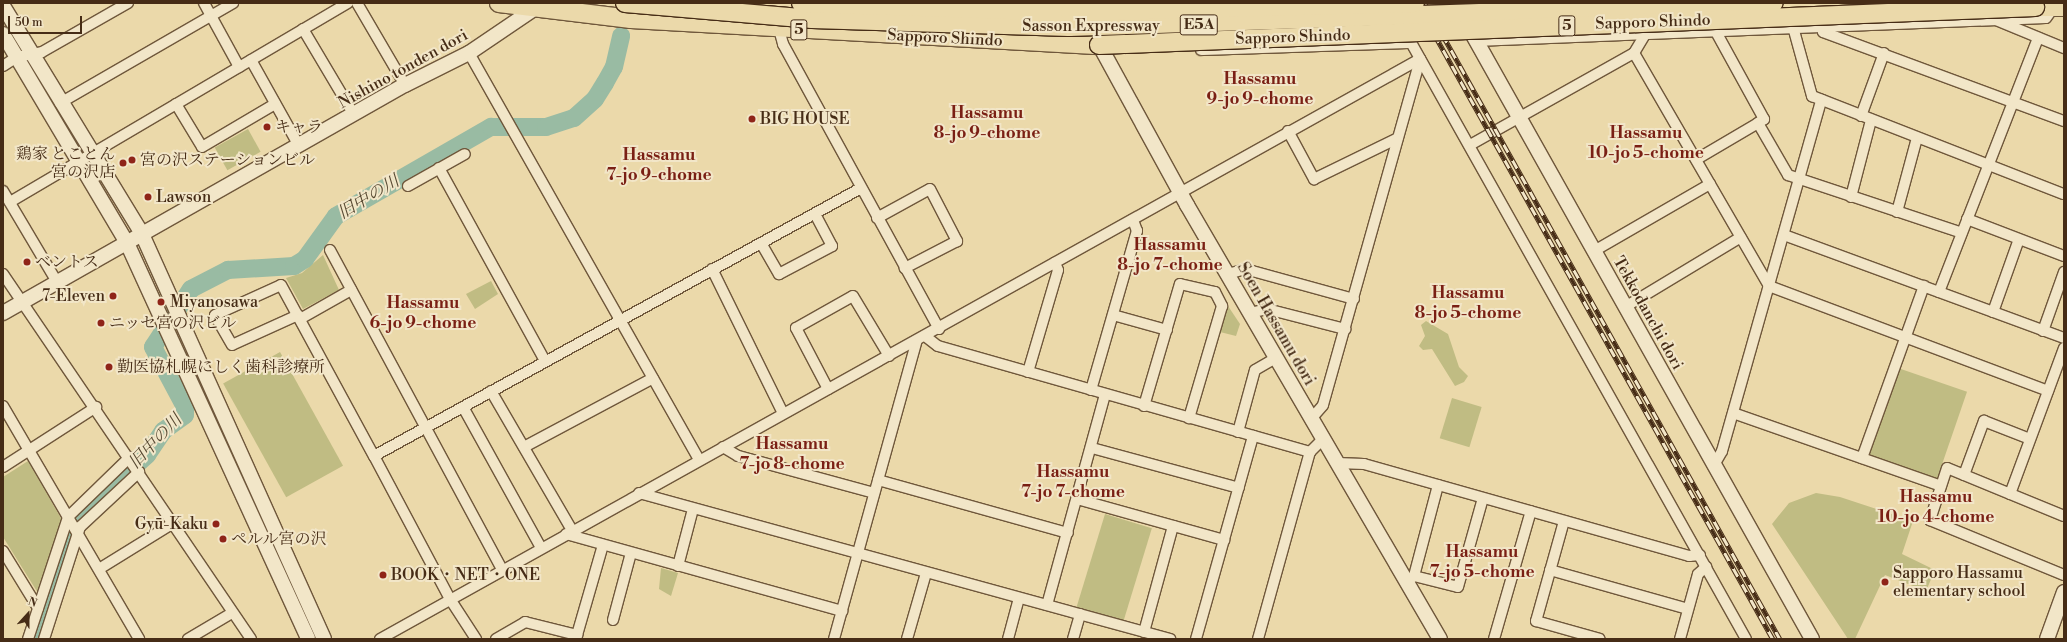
<!DOCTYPE html>
<meta charset="utf-8">
<style>
body{margin:0}
#map{position:relative;width:2067px;height:642px;overflow:hidden;background:#ebd9aa;font-family:"Libre Bodoni","Noto Serif JP",serif}
div>[style]{position:absolute}
[style*='--x']{left:calc(var(--x)*1px);top:calc(var(--y)*1px);width:calc(var(--w)*1px);rotate:calc(var(--a)*1deg)}
.green>*{inset:0;background:#c0bc83;transform-origin:0 0}
.river>*{height:18px;margin:-9px;padding:0 9px;transform-origin:9px;border-radius:9px;background:#99bba3}
.roads{filter:drop-shadow(1px 0 #6f573b) drop-shadow(-1px 0 #6f573b) drop-shadow(0 1px #6f573b) drop-shadow(0 -1px #6f573b)}
.street>*{height:10px;margin:-5px;padding:0 5px;transform-origin:5px;border-radius:5px;background:#f2e6c8}
.secondary>*{height:14px;margin:-7px;padding:0 7px;transform-origin:7px;border-radius:7px;background:#f2e6c8}
.highway>*{height:18px;margin:-9px;padding:0 9px;transform-origin:9px;border-radius:9px;background:#ebd9aa}
.rail>*{height:4.5px;margin-top:-2.25px;transform-origin:0;background:repeating-linear-gradient(90deg,#f2e6c8 0 9px,#462c16 0 18px);box-sizing:border-box;border-block:1px solid #462c16}
.bridges{filter:drop-shadow(1px 0 #462c16) drop-shadow(-1px 0 #462c16) drop-shadow(0 1px #462c16) drop-shadow(0 -1px #462c16)}
.highway-bridge>*{height:18px;margin:-9px;padding:0 9px;transform-origin:9px;border-radius:9px;background:#ebd9aa}
.dots>*{width:11px;height:11px;translate:-50% -50%;box-sizing:border-box;border:2px solid #f2e6c8;border-radius:50%}
span{translate:-50% -50%;white-space:nowrap;text-align:center;line-height:1.15;-webkit-text-stroke:4px #f2e6c8;paint-order:stroke}
.shield-label span{padding:1px 3px;background:#f2e6c8;border:1px solid;border-radius:3px;-webkit-text-stroke-width:0}
.shield-label{font-size:15px;color:#462c16;font-weight:700}
.street-label{font-size:16px;color:#462c16}
.poi-label{font-size:16px;color:#462c16}
.left{translate:0 -50%;text-align:left}
.right{translate:-100% -50%;text-align:right}
.neighbourhood-label{font-size:17px;color:#7a1f14;font-weight:700}
.water-label{font-size:17px;color:#574932;font-style:italic}
.frame{position:absolute;inset:0;border:4px solid #462c16;pointer-events:none}
.north{position:absolute;left:8px;top:594px;width:40px;height:40px;-webkit-text-stroke:3px #f2e6c8;paint-order:stroke;rotate:21deg;font-size:11px;font-weight:700;line-height:16px;text-align:center;color:#462c16}
.north::after{content:'';display:block;margin:auto;width:14px;height:18px;background:#462c16;clip-path:polygon(50% 0,100% 100%,50% 72%,0 100%)}
.scale{position:absolute;left:8px;top:16px;width:74px;height:18px;box-sizing:border-box;border:2px solid #462c16;border-top:0;padding-left:5px;font-size:12px;line-height:14px;white-space:nowrap;color:#462c16;-webkit-text-stroke:3px #f2e6c8;paint-order:stroke}
</style>
<div id="map">
<div class="green">
<i style="left:248px;top:129px;width:26px;height:38px;rotate:61deg"></i>
<i style="clip-path:polygon(323px 255px,339px 290px,303px 309px,286px 278px,302px 273px)"></i>
<i style="clip-path:polygon(491px 281px,498px 294px,475px 309px,466px 294px)"></i>
<i style="clip-path:polygon(1228px 306px,1240px 324px,1236px 336px,1220px 332px)"></i>
<i style="clip-path:polygon(1426px 321px,1448px 334px,1459px 367px,1468px 376px,1464px 382px,1455px 386px,1432px 349px,1423px 350px,1419px 346px,1425px 336px,1421px 325px)"></i>
<i style="left:280px;top:352px;width:130px;height:65px;rotate:61deg"></i>
<i style="left:1898px;top:368px;width:73px;height:92px;rotate:19deg"></i>
<i style="left:1452px;top:398px;width:31px;height:42px;rotate:17deg"></i>
<i style="clip-path:polygon(28px 461px,62px 520px,38px 593px,3px 537px,3px 477px)"></i>
<i style="clip-path:polygon(1816px 493px,1840px 497px,1913px 521px,1902px 554px,1935px 570px,1926px 591px,1885px 575px,1855px 639px,1848px 639px,1772px 524px,1789px 503px)"></i>
<i style="left:1105px;top:514px;width:49px;height:98px;rotate:17deg"></i>
<i style="clip-path:polygon(661px 568px,678px 573px,671px 596px,659px 589px)"></i>
</div>
<div class="river">
<i style="--x:36;--y:639;--w:111;--a:-72.2"></i>
<i style="--x:70;--y:533;--w:21;--a:-61"></i>
<i style="--x:80;--y:515;--w:90;--a:-41.8"></i>
<i style="--x:147;--y:455;--w:29;--a:-56"></i>
<i style="--x:163;--y:431;--w:27;--a:-36"></i>
<i style="--x:185;--y:415;--w:8;--a:-90"></i>
<i style="--x:185;--y:407;--w:68;--a:-118.1"></i>
<i style="--x:153;--y:347;--w:69;--a:-56.8"></i>
<i style="--x:191;--y:289;--w:42;--a:-27.2"></i>
<i style="--x:228;--y:270;--w:66;--a:-3.5"></i>
<i style="--x:294;--y:266;--w:13;--a:-32"></i>
<i style="--x:305;--y:259;--w:53;--a:-54.2"></i>
<i style="--x:336;--y:216;--w:179;--a:-29.9"></i>
<i style="--x:491;--y:127;--w:55;--a:0"></i>
<i style="--x:546;--y:127;--w:29;--a:-18"></i>
<i style="--x:574;--y:118;--w:28;--a:-42"></i>
<i style="--x:595;--y:99;--w:19;--a:-58"></i>
<i style="--x:605;--y:83;--w:18;--a:-61"></i>
<i style="--x:614;--y:67;--w:32;--a:-77"></i>
</div>
<div class="roads">
<div class="street">
<i style="--x:204;--y:3;--w:73;--a:61.3"></i>
<i style="--x:357;--y:3;--w:95;--a:59.7"></i>
<i style="--x:1996;--y:20;--w:74;--a:22.4"></i>
<i style="--x:1793;--y:27;--w:72;--a:74.6"></i>
<i style="--x:1812;--y:96;--w:270;--a:21.3"></i>
<i style="--x:1822;--y:27;--w:5;--a:79"></i>
<i style="--x:1823;--y:32;--w:257;--a:20.3"></i>
<i style="--x:303;--y:29;--w:100;--a:59.3"></i>
<i style="--x:779;--y:29;--w:16;--a:75"></i>
<i style="--x:783;--y:44;--w:325;--a:61.3"></i>
<i style="--x:1404;--y:30;--w:698;--a:60.68"></i>
<i style="--x:1715;--y:30;--w:102;--a:61.2"></i>
<i style="--x:1764;--y:119;--w:7;--a:146"></i>
<i style="--x:1758;--y:123;--w:60;--a:60"></i>
<i style="--x:1788;--y:175;--w:183;--a:18.4"></i>
<i style="--x:1476;--y:41;--w:570;--a:-2.31"></i>
<i style="--x:2046;--y:18;--w:14;--a:-54"></i>
<i style="--x:1201;--y:50;--w:210;--a:-1.9"></i>
<i style="--x:469;--y:53;--w:467;--a:60.5"></i>
<i style="--x:1634;--y:53;--w:269;--a:59.9"></i>
<i style="--x:1769;--y:286;--w:298;--a:20.6"></i>
<i style="--x:251;--y:60;--w:98;--a:60.8"></i>
<i style="--x:3;--y:66;--w:17;--a:-33"></i>
<i style="--x:17;--y:57;--w:25;--a:-11"></i>
<i style="--x:42;--y:52;--w:99;--a:-29.7"></i>
<i style="--x:60;--y:103;--w:200;--a:-30"></i>
<i style="--x:176;--y:104;--w:50;--a:58.8"></i>
<i style="--x:202;--y:147;--w:85;--a:-30.5"></i>
<i style="--x:1861;--y:116;--w:67;--a:-69.9"></i>
<i style="--x:1288;--y:131;--w:55;--a:61.6"></i>
<i style="--x:1314;--y:179;--w:93;--a:-26"></i>
<i style="--x:1470;--y:145;--w:188;--a:-29.3"></i>
<i style="--x:1634;--y:53;--w:23;--a:-59"></i>
<i style="--x:1697;--y:159;--w:71;--a:-30.5"></i>
<i style="--x:439;--y:168;--w:220;--a:61.2"></i>
<i style="--x:408;--y:186;--w:65;--a:-29.3"></i>
<i style="--x:3;--y:191;--w:106;--a:59.3"></i>
<i style="--x:1851;--y:197;--w:80;--a:-75.4"></i>
<i style="--x:10;--y:202;--w:392;--a:-30.5"></i>
<i style="--x:1897;--y:212;--w:77;--a:-74.9"></i>
<i style="--x:877;--y:218;--w:60;--a:-28.7"></i>
<i style="--x:930;--y:189;--w:59;--a:62.6"></i>
<i style="--x:957;--y:241;--w:59;--a:152.6"></i>
<i style="--x:1967;--y:219;--w:104;--a:20.9"></i>
<i style="--x:1784;--y:235;--w:298;--a:20.2"></i>
<i style="--x:761;--y:243;--w:36;--a:60"></i>
<i style="--x:779;--y:274;--w:60;--a:-27.8"></i>
<i style="--x:832;--y:246;--w:36;--a:-118"></i>
<i style="--x:330;--y:250;--w:362;--a:61.7"></i>
<i style="--x:1594;--y:251;--w:134;--a:-30"></i>
<i style="--x:712;--y:269;--w:161;--a:63.8"></i>
<i style="--x:3;--y:274;--w:441;--a:55.8"></i>
<i style="--x:1228;--y:274;--w:18;--a:-16"></i>
<i style="--x:1245;--y:269;--w:113;--a:15.4"></i>
<i style="--x:1939;--y:292;--w:273;--a:-68.7"></i>
<i style="--x:1625;--y:307;--w:135;--a:-31.1"></i>
<i style="--x:1993;--y:312;--w:77;--a:-70.4"></i>
<i style="--x:1250;--y:313;--w:17;--a:-13"></i>
<i style="--x:1267;--y:309;--w:81;--a:14.4"></i>
<i style="--x:298;--y:315;--w:72;--a:155.6"></i>
<i style="--x:232;--y:345;--w:34;--a:-120"></i>
<i style="--x:215;--y:315;--w:72;--a:-24.4"></i>
<i style="--x:281;--y:285;--w:195;--a:61.5"></i>
<i style="--x:374;--y:456;--w:162;--a:62"></i>
<i style="--x:450;--y:599;--w:48;--a:57"></i>
<i style="--x:1113;--y:315;--w:56;--a:15.5"></i>
<i style="--x:300;--y:319;--w:59;--a:-29.6"></i>
<i style="--x:2043;--y:331;--w:63;--a:-70.4"></i>
<i style="--x:925;--y:336;--w:16;--a:38"></i>
<i style="--x:938;--y:346;--w:387;--a:15.9"></i>
<i style="--x:1028;--y:372;--w:106;--a:-73.6"></i>
<i style="--x:1058;--y:270;--w:8;--a:-113"></i>
<i style="--x:828;--y:389;--w:69;--a:-117.7"></i>
<i style="--x:796;--y:328;--w:65;--a:-29.3"></i>
<i style="--x:853;--y:296;--w:70;--a:59"></i>
<i style="--x:1091;--y:390;--w:166;--a:-73.9"></i>
<i style="--x:1137;--y:231;--w:12;--a:-110"></i>
<i style="--x:491;--y:391;--w:161;--a:59.8"></i>
<i style="--x:3;--y:406;--w:270;--a:59.7"></i>
<i style="--x:1144;--y:406;--w:127;--a:-73.6"></i>
<i style="--x:1180;--y:284;--w:36;--a:13"></i>
<i style="--x:1215;--y:292;--w:16;--a:63"></i>
<i style="--x:1222;--y:306;--w:117;--a:106.4"></i>
<i style="--x:463;--y:407;--w:161;--a:61"></i>
<i style="--x:1733;--y:413;--w:220;--a:19.3"></i>
<i style="--x:1311;--y:419;--w:18;--a:-49"></i>
<i style="--x:1323;--y:405;--w:359;--a:-74.3"></i>
<i style="--x:1238;--y:432;--w:64;--a:-74.7"></i>
<i style="--x:1255;--y:370;--w:24;--a:-30"></i>
<i style="--x:524;--y:447;--w:146;--a:-28.1"></i>
<i style="--x:723;--y:447;--w:17;--a:31"></i>
<i style="--x:738;--y:456;--w:141;--a:15.2"></i>
<i style="--x:1092;--y:448;--w:152;--a:15.2"></i>
<i style="--x:374;--y:456;--w:556;--a:-28.82"></i>
<i style="--x:1862;--y:458;--w:183;--a:-70.2"></i>
<i style="--x:1337;--y:463;--w:27;--a:2"></i>
<i style="--x:1364;--y:464;--w:338;--a:15.8"></i>
<i style="--x:1689;--y:556;--w:11;--a:-5"></i>
<i style="--x:1714;--y:465;--w:16;--a:-60"></i>
<i style="--x:1722;--y:451;--w:365;--a:-74.2"></i>
<i style="--x:3;--y:467;--w:111;--a:-32.8"></i>
<i style="--x:1964;--y:475;--w:58;--a:-69.7"></i>
<i style="--x:1984;--y:421;--w:49;--a:21.4"></i>
<i style="--x:878;--y:480;--w:197;--a:15.6"></i>
<i style="--x:639;--y:493;--w:551;--a:15.37"></i>
<i style="--x:2010;--y:494;--w:156;--a:-69.7"></i>
<i style="--x:1077;--y:499;--w:153;--a:15.6"></i>
<i style="--x:2064;--y:516;--w:126;--a:-157.7"></i>
<i style="--x:1947;--y:468;--w:55;--a:108.1"></i>
<i style="--x:1930;--y:520;--w:145;--a:22.3"></i>
<i style="--x:1564;--y:521;--w:104;--a:105.6"></i>
<i style="--x:1536;--y:621;--w:66;--a:15.7"></i>
<i style="--x:566;--y:534;--w:287;--a:15.6"></i>
<i style="--x:3;--y:551;--w:67;--a:58.4"></i>
<i style="--x:678;--y:566;--w:59;--a:-75.3"></i>
<i style="--x:99;--y:569;--w:86;--a:-31.7"></i>
<i style="--x:1550;--y:570;--w:143;--a:15.8"></i>
<i style="--x:1414;--y:576;--w:94;--a:-75.2"></i>
<i style="--x:1407;--y:582;--w:9;--a:-41"></i>
<i style="--x:1414;--y:576;--w:45;--a:14"></i>
<i style="--x:1458;--y:587;--w:92;--a:-74.3"></i>
<i style="--x:1047;--y:605;--w:218;--a:-74.6"></i>
<i style="--x:613;--y:620;--w:69;--a:-75"></i>
<i style="--x:1144;--y:632;--w:110;--a:-74.7"></i>
<i style="--x:28;--y:639;--w:128;--a:-71.8"></i>
<i style="--x:68;--y:517;--w:86;--a:-44.1"></i>
<i style="--x:44;--y:639;--w:118;--a:-72.2"></i>
<i style="--x:80;--y:527;--w:81;--a:-43"></i>
<i style="--x:188;--y:639;--w:51;--a:-30.6"></i>
<i style="--x:380;--y:639;--w:1191;--a:-29.15"></i>
<i style="--x:496;--y:639;--w:34;--a:-30"></i>
<i style="--x:525;--y:622;--w:54;--a:14"></i>
<i style="--x:577;--y:635;--w:94;--a:-73.9"></i>
<i style="--x:834;--y:639;--w:310;--a:-74.5"></i>
<i style="--x:907;--y:639;--w:69;--a:-73.9"></i>
<i style="--x:1008;--y:639;--w:42;--a:-75"></i>
<i style="--x:1073;--y:639;--w:26;--a:-74"></i>
<i style="--x:1196;--y:639;--w:211;--a:-74.3"></i>
<i style="--x:1258;--y:639;--w:194;--a:-74.5"></i>
<i style="--x:1310;--y:452;--w:18;--a:-45"></i>
<i style="--x:1494;--y:639;--w:133;--a:-73.9"></i>
<i style="--x:1680;--y:639;--w:67;--a:-74.5"></i>
<i style="--x:1698;--y:574;--w:11;--a:-41"></i>
</div>
<div class="secondary">
<i style="--x:1455;--y:3;--w:729;--a:60.69"></i>
<i style="--x:3;--y:6;--w:267;--a:58.6"></i>
<i style="--x:142;--y:234;--w:444;--a:65.8"></i>
<i style="--x:3;--y:34;--w:243;--a:59.3"></i>
<i style="--x:127;--y:243;--w:435;--a:65.4"></i>
<i style="--x:1095;--y:37;--w:192;--a:61.3"></i>
<i style="--x:1187;--y:205;--w:502;--a:59.76"></i>
<i style="--x:3;--y:313;--w:462;--a:-29.6"></i>
<i style="--x:405;--y:85;--w:72;--a:-26.6"></i>
<i style="--x:469;--y:53;--w:86;--a:-34.1"></i>
<i style="--x:2047;--y:639;--w:50;--a:-70.1"></i>
</div>
<div class="highway">
<i style="--x:499;--y:3;--w:133;--a:6.9"></i>
<i style="--x:631;--y:19;--w:469;--a:3.2"></i>
<i style="--x:2035;--y:7;--w:29;--a:0"></i>
</div>
</div>
<div class="rail">
<i style="--x:1417;--y:3;--w:729;--a:60.76"></i>
<i style="--x:1425;--y:3;--w:728;--a:60.83"></i>
</div>
<div class="bridges">
<div class="highway-bridge">
<i style="--x:625;--y:3;--w:188;--a:4.9"></i>
<i style="--x:812;--y:19;--w:257;--a:1.8"></i>
<i style="--x:1069;--y:27;--w:705;--a:-1.95"></i>
<i style="--x:801;--y:3;--w:269;--a:1.9"></i>
<i style="--x:1070;--y:12;--w:345;--a:-1.5"></i>
<i style="--x:1099;--y:45;--w:937;--a:-2.32"></i>
</div>
</div>
<div class="dots">
<i style="left:752px;top:119px;background:#8f2418"></i>
<i style="left:267px;top:127px;background:#8f2418"></i>
<i style="left:132px;top:160px;background:#8f2418"></i>
<i style="left:123px;top:163px;background:#8f2418"></i>
<i style="left:148px;top:197px;background:#8f2418"></i>
<i style="left:27px;top:262px;background:#8f2418"></i>
<i style="left:113px;top:296px;background:#8f2418"></i>
<i style="left:161px;top:302px;background:#8f2418"></i>
<i style="left:101px;top:323px;background:#8f2418"></i>
<i style="left:109px;top:367px;background:#8f2418"></i>
<i style="left:216px;top:524px;background:#8f2418"></i>
<i style="left:223px;top:539px;background:#8f2418"></i>
<i style="left:383px;top:575px;background:#8f2418"></i>
<i style="left:1885px;top:582px;background:#8f2418"></i>
</div>
<div class="shield-label">
<span style="left:1199px;top:25px">E5A</span>
<span style="left:1567px;top:26px">5</span>
<span style="left:799px;top:30px">5</span>
</div>
<div class="street-label">
<span style="left:1653px;top:22px;rotate:-2deg">Sapporo Shindo</span>
<span style="left:1091px;top:26px">Sasson Expressway</span>
<span style="left:1293px;top:37px;rotate:-2deg">Sapporo Shindo</span>
<span style="left:945px;top:38px;rotate:3deg">Sapporo Shindo</span>
<span style="left:403px;top:69px;rotate:-29deg">Nishino tonden dori</span>
<span style="left:1648px;top:313px;rotate:61deg">Tekkodanchi dori</span>
<span style="left:1276px;top:324px;rotate:60deg">Soen Hassamu dori</span>
</div>
<div class="poi-label">
<span class="left" style="left:760px;top:119px">BIG HOUSE</span>
<span class="left" style="left:275px;top:127px">キャラ</span>
<span class="right" style="left:115px;top:163px">鶏家 とことん<br>宮の沢店</span>
<span class="left" style="left:140px;top:160px">宮の沢ステーションビル</span>
<span class="left" style="left:156px;top:197px">Lawson</span>
<span class="left" style="left:35px;top:262px">ベントス</span>
<span class="right" style="left:105px;top:296px">7-Eleven</span>
<span class="left" style="left:170px;top:302px">Miyanosawa</span>
<span class="left" style="left:109px;top:323px">ニッセ宮の沢ビル</span>
<span class="left" style="left:117px;top:367px">勤医協札幌にしく歯科診療所</span>
<span class="right" style="left:208px;top:524px">Gyū-Kaku</span>
<span class="left" style="left:231px;top:539px">ペルル宮の沢</span>
<span class="left" style="left:1893px;top:582px">Sapporo Hassamu<br>elementary school</span>
<span class="left" style="left:391px;top:575px">BOOK・NET・ONE</span>
</div>
<div class="neighbourhood-label">
<span style="left:1260px;top:90px">Hassamu<br>9-jo 9-chome</span>
<span style="left:987px;top:124px">Hassamu<br>8-jo 9-chome</span>
<span style="left:1646px;top:144px">Hassamu<br>10-jo 5-chome</span>
<span style="left:659px;top:166px">Hassamu<br>7-jo 9-chome</span>
<span style="left:1170px;top:256px">Hassamu<br>8-jo 7-chome</span>
<span style="left:1468px;top:304px">Hassamu<br>8-jo 5-chome</span>
<span style="left:423px;top:314px">Hassamu<br>6-jo 9-chome</span>
<span style="left:792px;top:455px">Hassamu<br>7-jo 8-chome</span>
<span style="left:1073px;top:483px">Hassamu<br>7-jo 7-chome</span>
<span style="left:1936px;top:508px">Hassamu<br>10-jo 4-chome</span>
<span style="left:1482px;top:563px">Hassamu<br>7-jo 5-chome</span>
</div>
<div class="water-label">
<span style="left:369px;top:198px;rotate:-31deg">旧中の川</span>
<span style="left:156px;top:442px;rotate:-46deg">旧中の川</span>
</div>
<div class="frame"></div>
<div class="north">N</div>
<div class="scale">50 m</div>
</div>
